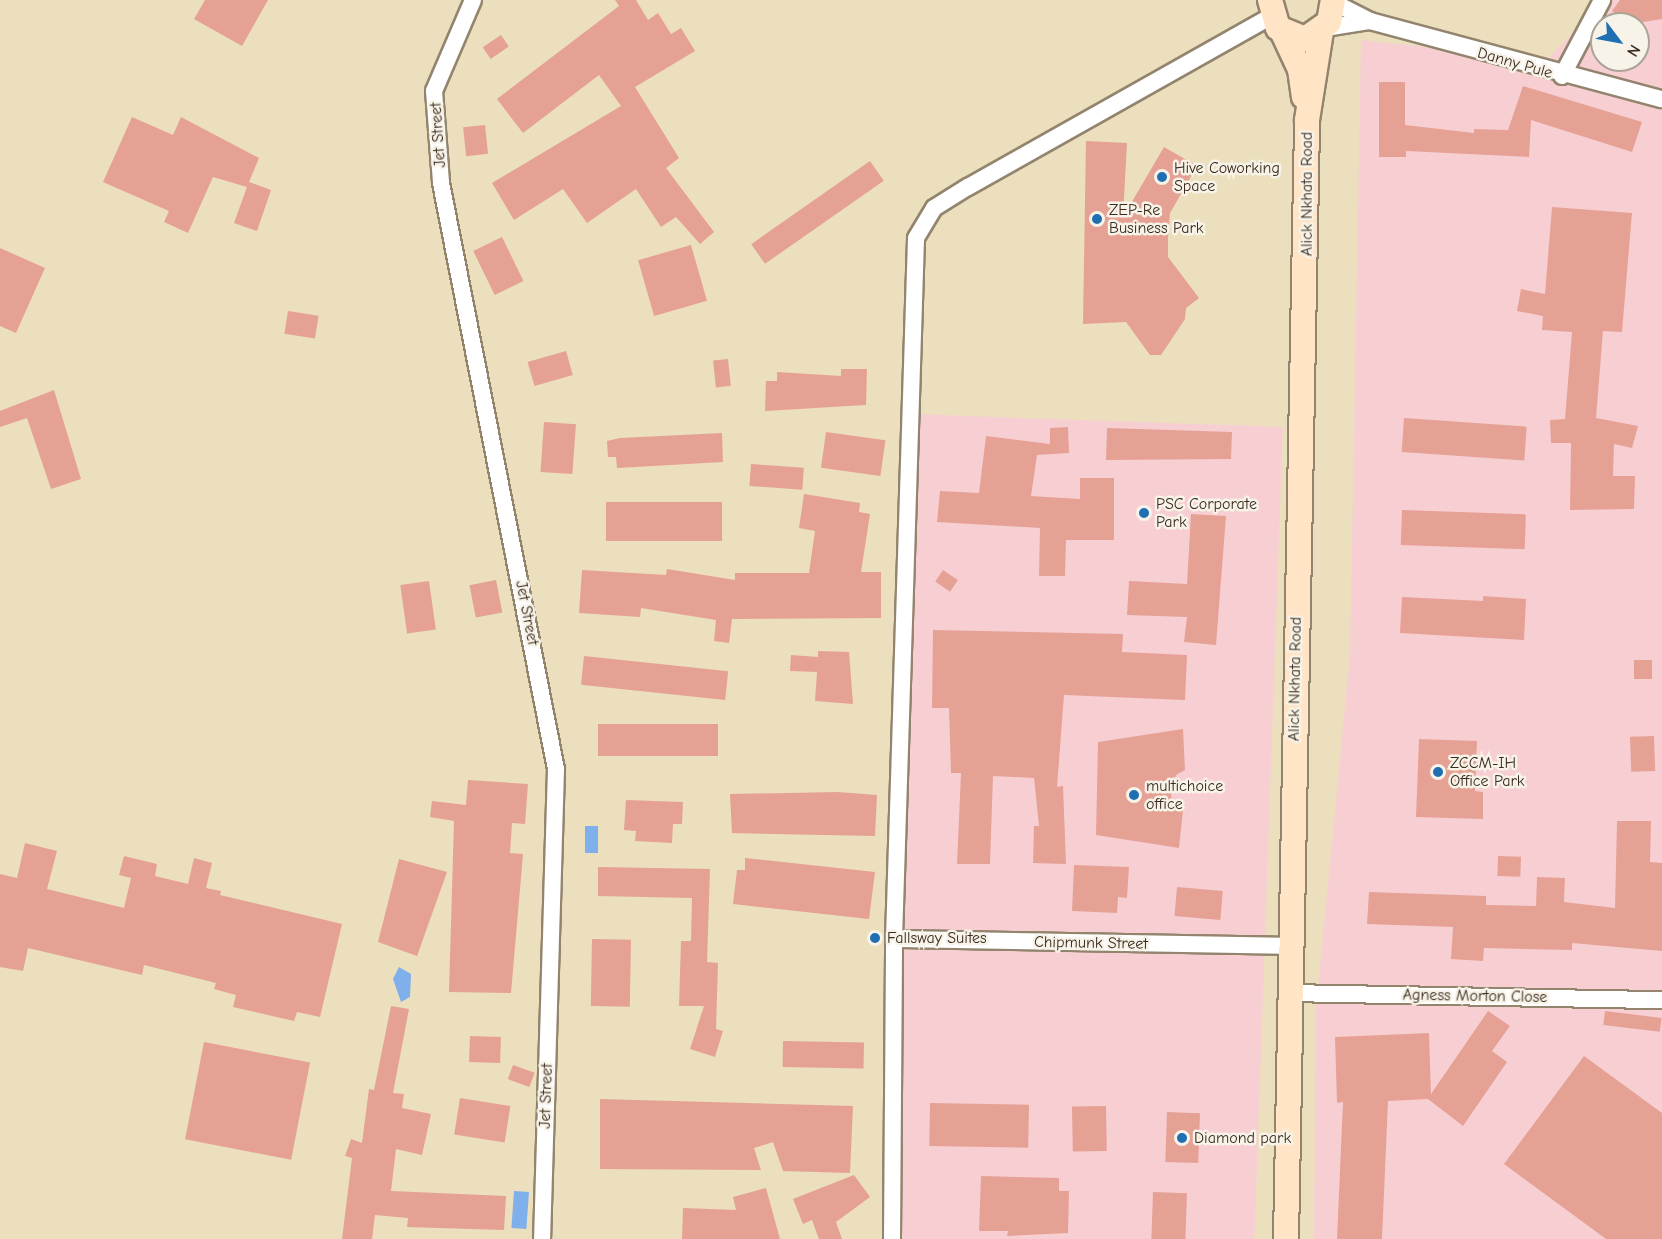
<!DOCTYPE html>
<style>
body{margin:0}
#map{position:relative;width:1662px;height:1239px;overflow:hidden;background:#ebdfbd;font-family:"Comic Neue",sans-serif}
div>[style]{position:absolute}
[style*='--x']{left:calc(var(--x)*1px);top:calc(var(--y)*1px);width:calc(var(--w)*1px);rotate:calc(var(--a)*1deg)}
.built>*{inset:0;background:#f7cfd3;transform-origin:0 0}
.water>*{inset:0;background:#80b0eb;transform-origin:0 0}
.building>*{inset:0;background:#e6a195;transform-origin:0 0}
.roads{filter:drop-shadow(2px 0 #93846e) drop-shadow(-2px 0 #93846e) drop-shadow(0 2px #93846e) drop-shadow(0 -2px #93846e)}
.minor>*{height:16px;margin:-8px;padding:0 8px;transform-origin:8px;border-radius:8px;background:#fff}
.secondary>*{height:24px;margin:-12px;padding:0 12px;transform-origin:12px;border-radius:12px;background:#ffe4c6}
.dots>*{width:16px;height:16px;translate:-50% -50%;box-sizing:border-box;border:3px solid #f7f3e8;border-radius:50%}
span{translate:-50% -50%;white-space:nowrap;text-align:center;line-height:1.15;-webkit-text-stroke:5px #f7f3e8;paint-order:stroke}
.street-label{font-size:16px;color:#3b2a1e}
.poi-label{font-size:16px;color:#3b2a1e}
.left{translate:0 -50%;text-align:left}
.north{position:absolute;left:1590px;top:12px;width:60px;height:60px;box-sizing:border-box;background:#f7f3e8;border:2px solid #aca397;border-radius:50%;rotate:122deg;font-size:16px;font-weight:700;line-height:24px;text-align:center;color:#3b2a1e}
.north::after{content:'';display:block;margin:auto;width:21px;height:27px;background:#1f6fb2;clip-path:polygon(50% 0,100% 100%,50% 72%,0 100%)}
</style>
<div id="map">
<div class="built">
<i style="clip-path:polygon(evenodd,1603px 0,1662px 0,1662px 1239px,1314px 1239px,1316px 1008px,1350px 655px,1361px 40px,1547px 60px,1603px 0,1602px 24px,1638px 24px,1638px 60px,1602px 60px,1602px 24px)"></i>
<i style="left:911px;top:414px;width:372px;height:825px;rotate:2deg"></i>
</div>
<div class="water">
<i style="left:585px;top:826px;width:13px;height:27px"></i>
<i style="clip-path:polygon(399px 967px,411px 974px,410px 997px,401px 1002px,393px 979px)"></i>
<i style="left:514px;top:1191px;width:15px;height:37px;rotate:4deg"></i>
</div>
<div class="building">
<i style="clip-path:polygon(205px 0,268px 0,242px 46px,194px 19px)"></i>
<i style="clip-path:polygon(615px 0,636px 0,648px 20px,658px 13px,671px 34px,681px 28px,695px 51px,635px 87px,679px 158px,666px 168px,714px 232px,700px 244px,676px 217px,661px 227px,636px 189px,587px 223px,563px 189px,514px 220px,492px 183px,621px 106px,599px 75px,523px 133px,497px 99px,619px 6px)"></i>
<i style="clip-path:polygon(1620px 0,1662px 0,1662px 19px,1631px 24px,1612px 11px)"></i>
<i style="left:501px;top:35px;width:14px;height:22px;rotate:56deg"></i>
<i style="clip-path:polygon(1379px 82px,1405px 82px,1405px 125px,1474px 133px,1474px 129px,1508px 130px,1523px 86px,1642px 122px,1632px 152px,1531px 120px,1529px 157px,1406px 151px,1406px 157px,1379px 157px)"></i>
<i style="clip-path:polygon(132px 117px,173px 135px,181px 117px,259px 158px,249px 182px,271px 190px,257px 231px,234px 223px,247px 187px,213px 177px,188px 233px,164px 222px,169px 211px,103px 182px)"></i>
<i style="left:485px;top:125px;width:29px;height:22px;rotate:84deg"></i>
<i style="clip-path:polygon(1086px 141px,1127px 143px,1123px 217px,1164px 147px,1197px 166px,1170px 213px,1168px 238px,1168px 257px,1199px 298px,1186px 308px,1185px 319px,1161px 355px,1150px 355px,1126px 322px,1083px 324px)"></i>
<i style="left:870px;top:161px;width:24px;height:145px;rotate:55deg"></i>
<i style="clip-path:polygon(1552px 207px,1632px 213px,1622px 332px,1603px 331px,1596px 418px,1638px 426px,1632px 448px,1614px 444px,1613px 476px,1635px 476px,1634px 509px,1570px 510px,1571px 443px,1551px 443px,1550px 420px,1565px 419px,1572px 332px,1542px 330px,1543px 316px,1517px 311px,1521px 289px,1545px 294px)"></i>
<i style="left:502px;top:237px;width:49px;height:32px;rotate:64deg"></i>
<i style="left:691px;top:245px;width:58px;height:55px;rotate:74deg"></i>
<i style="clip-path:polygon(0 248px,45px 268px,16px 333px,0 326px)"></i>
<i style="left:288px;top:311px;width:31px;height:23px;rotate:9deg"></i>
<i style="left:566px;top:351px;width:25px;height:40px;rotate:74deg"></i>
<i style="left:728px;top:359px;width:27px;height:15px;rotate:84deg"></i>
<i style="clip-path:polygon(841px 369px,867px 369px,866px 405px,765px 411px,766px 381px,777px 381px,777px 372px,841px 376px)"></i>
<i style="clip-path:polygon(54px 390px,81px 479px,51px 489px,27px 418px,0 427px,0 411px)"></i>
<i style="left:1404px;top:418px;width:123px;height:34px;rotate:4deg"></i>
<i style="left:544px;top:422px;width:32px;height:50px;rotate:4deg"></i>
<i style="clip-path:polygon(1068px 427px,1069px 453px,1037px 455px,1031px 496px,1080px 499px,1080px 478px,1114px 478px,1114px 540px,1066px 540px,1065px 576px,1039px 576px,1040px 528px,937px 522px,940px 491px,979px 493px,986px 436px,1050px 444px,1050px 428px)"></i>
<i style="clip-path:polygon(1107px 428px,1232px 432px,1231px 459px,1106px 460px)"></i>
<i style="left:826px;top:432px;width:60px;height:36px;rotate:8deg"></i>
<i style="clip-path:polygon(722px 433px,723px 462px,617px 468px,616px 457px,608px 457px,607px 441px,620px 438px)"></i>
<i style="left:751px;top:464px;width:53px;height:22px;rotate:4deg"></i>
<i style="clip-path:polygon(804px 494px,860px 503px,859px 512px,870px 514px,861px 572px,881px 572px,881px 618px,732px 619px,729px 643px,714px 641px,716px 620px,641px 608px,640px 617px,579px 613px,582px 570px,666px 575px,667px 569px,735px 580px,735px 573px,809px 573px,815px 531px,799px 528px)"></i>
<i style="left:722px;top:502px;width:39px;height:116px;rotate:90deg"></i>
<i style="left:1402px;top:510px;width:124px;height:35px;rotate:2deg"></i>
<i style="clip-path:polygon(1191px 514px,1226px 516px,1216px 645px,1184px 642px,1187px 617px,1127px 615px,1129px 581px,1187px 584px)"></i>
<i style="left:943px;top:570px;width:18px;height:14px;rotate:34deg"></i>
<i style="left:496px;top:580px;width:33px;height:27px;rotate:79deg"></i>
<i style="left:429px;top:581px;width:49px;height:29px;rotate:82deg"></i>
<i style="clip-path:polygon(1483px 596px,1526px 599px,1524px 640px,1400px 633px,1402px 597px,1483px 601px)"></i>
<i style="clip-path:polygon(933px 630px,1123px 634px,1122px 652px,1187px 655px,1185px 700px,1064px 695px,1057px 787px,1063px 786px,1066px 864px,1033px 863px,1034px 826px,1039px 826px,1034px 778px,993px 776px,990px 864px,957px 864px,961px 773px,951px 773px,949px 708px,932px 708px)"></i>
<i style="clip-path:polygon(818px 651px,849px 652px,853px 704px,815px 701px,817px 672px,790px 671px,791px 655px,818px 657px)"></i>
<i style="left:584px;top:656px;width:145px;height:29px;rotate:6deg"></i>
<i style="left:1634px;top:660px;width:18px;height:19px"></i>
<i style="left:718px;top:724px;width:32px;height:120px;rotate:90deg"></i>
<i style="clip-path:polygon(1183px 729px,1185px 770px,1176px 775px,1170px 788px,1172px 801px,1183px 810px,1179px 848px,1096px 835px,1098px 742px)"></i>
<i style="left:1654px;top:736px;width:35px;height:24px;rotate:88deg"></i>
<i style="clip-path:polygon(1419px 739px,1477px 741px,1475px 791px,1483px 792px,1483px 819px,1416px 817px)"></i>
<i style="clip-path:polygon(468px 780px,528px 784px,525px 824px,512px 823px,510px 853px,523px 854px,511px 993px,449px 992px,454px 821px,430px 817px,432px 801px,466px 805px)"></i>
<i style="clip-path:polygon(838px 792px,877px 795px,875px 836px,732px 833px,730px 794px)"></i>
<i style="clip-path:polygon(626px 800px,683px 802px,682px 824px,673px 824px,672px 843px,635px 841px,636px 831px,624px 830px)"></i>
<i style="clip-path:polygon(1617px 821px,1651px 821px,1650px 862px,1662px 863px,1662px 951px,1572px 943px,1572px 950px,1484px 948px,1483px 961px,1451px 959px,1453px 927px,1367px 924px,1369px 892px,1486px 896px,1486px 905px,1536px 906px,1537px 877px,1565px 878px,1564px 902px,1615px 908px)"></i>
<i style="clip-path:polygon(25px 843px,57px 851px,47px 889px,124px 908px,131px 878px,119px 875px,124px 856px,157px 864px,155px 876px,188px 884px,194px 858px,212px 863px,206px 888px,221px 891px,220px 895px,342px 924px,320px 1017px,297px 1012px,294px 1021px,233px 1007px,236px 995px,214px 989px,216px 983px,144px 965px,142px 975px,28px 948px,23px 971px,0 967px,0 874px,17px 878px)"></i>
<i style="left:1498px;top:856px;width:23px;height:20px;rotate:2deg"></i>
<i style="clip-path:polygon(745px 858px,875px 872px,869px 919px,733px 904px,737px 870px,745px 870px)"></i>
<i style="clip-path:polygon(399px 859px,447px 872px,417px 956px,378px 942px)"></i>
<i style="clip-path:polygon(1074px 865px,1129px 867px,1127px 898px,1118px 897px,1117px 913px,1072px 911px)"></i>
<i style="clip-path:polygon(598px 867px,710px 869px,707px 962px,718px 963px,716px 1029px,723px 1031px,715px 1057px,690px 1049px,704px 1006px,679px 1006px,681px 941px,691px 941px,692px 898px,598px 896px)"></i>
<i style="left:1177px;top:887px;width:46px;height:29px;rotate:5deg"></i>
<i style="left:592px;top:939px;width:39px;height:67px;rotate:1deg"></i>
<i style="clip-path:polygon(391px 1006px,409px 1009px,393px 1093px,404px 1094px,402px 1108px,431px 1114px,422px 1155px,396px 1149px,391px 1191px,506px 1196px,504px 1230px,407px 1227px,408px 1218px,375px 1215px,372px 1239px,342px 1239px,352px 1158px,345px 1156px,351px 1139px,362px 1143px,369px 1089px,374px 1090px)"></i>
<i style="clip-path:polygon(1488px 1011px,1510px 1026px,1492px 1051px,1507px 1062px,1463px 1126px,1428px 1099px,1388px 1101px,1382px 1239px,1337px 1239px,1343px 1102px,1337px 1103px,1335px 1037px,1429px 1033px,1431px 1094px)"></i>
<i style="left:1605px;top:1011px;width:57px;height:14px;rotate:7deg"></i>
<i style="left:470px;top:1036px;width:31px;height:26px;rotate:2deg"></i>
<i style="left:783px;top:1041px;width:81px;height:26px;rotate:1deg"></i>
<i style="left:204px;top:1042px;width:108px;height:99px;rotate:11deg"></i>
<i style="clip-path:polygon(1584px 1056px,1662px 1113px,1662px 1239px,1606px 1239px,1504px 1164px)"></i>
<i style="left:513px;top:1065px;width:23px;height:15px;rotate:20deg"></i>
<i style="left:460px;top:1098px;width:51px;height:37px;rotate:9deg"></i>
<i style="clip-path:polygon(600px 1099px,853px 1106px,850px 1173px,783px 1171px,773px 1142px,754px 1148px,761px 1170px,600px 1169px)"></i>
<i style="left:930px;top:1103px;width:99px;height:43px;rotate:1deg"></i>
<i style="left:1106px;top:1106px;width:45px;height:34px;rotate:89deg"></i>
<i style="left:1167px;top:1112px;width:33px;height:50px;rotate:2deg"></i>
<i style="clip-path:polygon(854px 1175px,870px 1197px,836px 1222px,842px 1239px,819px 1239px,812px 1220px,803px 1224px,793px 1199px)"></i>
<i style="clip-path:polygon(981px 1176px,1059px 1178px,1059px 1191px,1069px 1191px,1068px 1233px,1007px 1236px,1008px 1231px,979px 1231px)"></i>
<i style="clip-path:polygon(766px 1188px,780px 1239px,682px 1239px,683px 1208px,736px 1210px,733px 1197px)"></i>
<i style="left:1153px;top:1192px;width:34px;height:47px;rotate:2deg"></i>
</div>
<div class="roads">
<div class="minor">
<i style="--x:473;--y:0;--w:99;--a:113.2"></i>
<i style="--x:434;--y:91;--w:92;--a:85.6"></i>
<i style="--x:441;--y:183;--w:597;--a:78.9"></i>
<i style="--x:556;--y:769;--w:470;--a:91.7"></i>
<i style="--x:1333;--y:2;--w:42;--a:27.2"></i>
<i style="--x:1370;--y:21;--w:302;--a:15"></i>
<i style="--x:1325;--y:28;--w:46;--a:-8.8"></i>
<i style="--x:1562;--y:76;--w:86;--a:-62.2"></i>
<i style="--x:894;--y:939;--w:394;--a:1"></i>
<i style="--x:1288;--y:993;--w:374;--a:1.1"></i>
<i style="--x:892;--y:1239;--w:300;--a:-89.6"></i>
<i style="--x:894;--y:939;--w:701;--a:-88.2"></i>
<i style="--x:916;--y:238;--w:35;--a:-59"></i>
<i style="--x:934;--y:208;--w:40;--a:-32"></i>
<i style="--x:968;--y:187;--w:348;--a:-29.4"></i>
</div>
<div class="secondary">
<i style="--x:1270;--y:0;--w:29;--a:74"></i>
<i style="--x:1278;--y:28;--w:29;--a:22"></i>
<i style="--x:1305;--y:39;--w:29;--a:-35"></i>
<i style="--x:1329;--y:22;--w:22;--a:-80"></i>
<i style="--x:1283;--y:33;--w:40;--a:65"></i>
<i style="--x:1300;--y:69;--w:28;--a:82"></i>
<i style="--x:1286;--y:1239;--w:1119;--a:-88.92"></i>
<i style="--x:1307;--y:120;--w:89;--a:-81"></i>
</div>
</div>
<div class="dots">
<i style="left:1162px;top:177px;background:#1f6fb2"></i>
<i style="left:1097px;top:219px;background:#1f6fb2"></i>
<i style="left:1144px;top:513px;background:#1f6fb2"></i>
<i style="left:1438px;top:772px;background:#1f6fb2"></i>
<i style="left:1134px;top:795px;background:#1f6fb2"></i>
<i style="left:875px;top:938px;background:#1f6fb2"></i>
<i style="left:1182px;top:1138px;background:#1f6fb2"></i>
</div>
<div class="street-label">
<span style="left:1515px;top:63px;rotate:16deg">Danny Pule</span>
<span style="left:438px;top:135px;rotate:-94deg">Jet Street</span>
<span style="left:1307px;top:194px;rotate:-90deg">Alick Nkhata Road</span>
<span style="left:527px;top:613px;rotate:79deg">Jet Street</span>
<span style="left:1295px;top:679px;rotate:-89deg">Alick Nkhata Road</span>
<span style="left:1091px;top:943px;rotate:1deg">Chipmunk Street</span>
<span style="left:1475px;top:996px;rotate:1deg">Agness Morton Close</span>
<span style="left:546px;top:1096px;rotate:-88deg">Jet Street</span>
</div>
<div class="poi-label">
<span class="left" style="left:1174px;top:177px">Hive Coworking<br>Space</span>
<span class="left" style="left:1109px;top:219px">ZEP-Re<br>Business Park</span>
<span class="left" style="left:1156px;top:513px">PSC Corporate<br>Park</span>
<span class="left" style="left:1450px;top:772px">ZCCM-IH<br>Office Park</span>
<span class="left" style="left:1146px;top:795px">multichoice<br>office</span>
<span class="left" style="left:887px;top:938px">Fallsway Suites</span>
<span class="left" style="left:1194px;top:1138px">Diamond park</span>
</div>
<div class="north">N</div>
</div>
